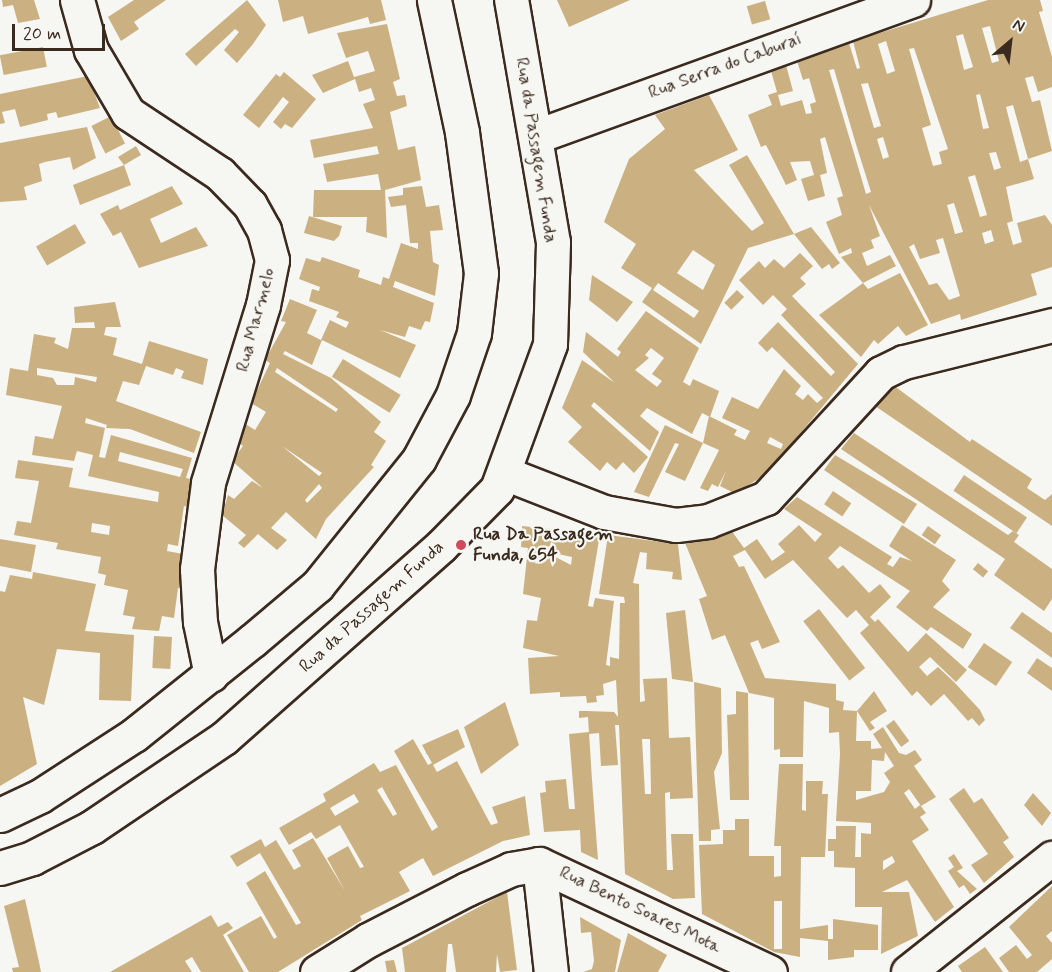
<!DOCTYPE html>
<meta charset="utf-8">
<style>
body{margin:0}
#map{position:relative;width:1052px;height:972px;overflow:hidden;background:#f6f6f2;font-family:Mynerve,sans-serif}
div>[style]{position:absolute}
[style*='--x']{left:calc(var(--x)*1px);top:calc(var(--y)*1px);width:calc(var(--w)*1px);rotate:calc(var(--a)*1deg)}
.building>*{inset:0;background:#cbb182;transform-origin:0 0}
.roads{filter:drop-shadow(2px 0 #3b2a1e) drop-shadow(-2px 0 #3b2a1e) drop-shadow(0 2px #3b2a1e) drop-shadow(0 -2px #3b2a1e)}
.street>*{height:33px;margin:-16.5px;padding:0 16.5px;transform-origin:16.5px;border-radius:16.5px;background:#f6f6f2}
.secondary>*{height:33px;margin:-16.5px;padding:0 16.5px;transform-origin:16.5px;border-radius:16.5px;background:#f6f6f2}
.primary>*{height:33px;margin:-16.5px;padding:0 16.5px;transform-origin:16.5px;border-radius:16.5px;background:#f6f6f2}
.dots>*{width:16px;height:16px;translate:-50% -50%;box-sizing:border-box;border:3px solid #f6f6f2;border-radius:50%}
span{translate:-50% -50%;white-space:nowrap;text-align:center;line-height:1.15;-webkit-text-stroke:4.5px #f6f6f2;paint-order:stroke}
.street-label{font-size:18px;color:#3b2a1e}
.poi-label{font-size:18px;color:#3b2a1e;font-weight:700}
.left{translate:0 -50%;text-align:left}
.north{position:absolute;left:980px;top:12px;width:60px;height:60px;-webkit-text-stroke:4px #f6f6f2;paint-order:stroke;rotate:28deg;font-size:16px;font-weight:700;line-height:24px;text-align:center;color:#3b2a1e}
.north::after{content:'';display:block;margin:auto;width:21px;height:27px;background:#3b2a1e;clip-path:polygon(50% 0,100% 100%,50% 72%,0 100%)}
.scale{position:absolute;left:12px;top:24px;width:93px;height:27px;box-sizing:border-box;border:3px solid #3b2a1e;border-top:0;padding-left:8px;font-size:18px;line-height:21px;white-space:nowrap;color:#3b2a1e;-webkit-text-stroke:4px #f6f6f2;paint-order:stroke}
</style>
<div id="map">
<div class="building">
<i style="clip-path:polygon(2px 0,34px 0,40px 19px,18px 23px,13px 5px,3px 7px)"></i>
<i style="clip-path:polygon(134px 0,166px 0,134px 22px,139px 29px,121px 41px,108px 17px)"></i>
<i style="clip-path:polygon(247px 0,266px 25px,253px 44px,237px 63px,224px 50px,239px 32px,235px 29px,196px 66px,185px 54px)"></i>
<i style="clip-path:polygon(278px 0,381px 0,386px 20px,370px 24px,368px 17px,308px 34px,303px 16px,283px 22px)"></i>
<i style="clip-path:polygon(557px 0,630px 0,569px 27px)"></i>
<i style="clip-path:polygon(evenodd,988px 0,1040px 0,1043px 11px,1039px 12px,1052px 57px,1052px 87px,1038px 92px,1033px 76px,1025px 78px,1032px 102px,1040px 100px,1052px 151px,1028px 159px,1034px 179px,1006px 187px,1013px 221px,1007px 223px,1013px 245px,1022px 242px,1017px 223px,1045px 215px,1052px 225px,1052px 267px,1031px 274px,1037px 295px,961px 320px,960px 314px,931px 324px,869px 205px,880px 236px,871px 240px,874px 248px,862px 253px,867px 266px,890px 255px,896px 266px,863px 283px,841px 257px,852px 253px,851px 248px,839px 254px,826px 222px,842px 215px,837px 198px,843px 196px,825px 137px,820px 139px,827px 173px,820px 175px,825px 196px,808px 201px,801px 179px,814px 175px,810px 161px,790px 162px,797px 180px,786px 185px,766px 145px,761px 147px,748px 115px,772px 105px,768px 95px,777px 92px,771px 71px,786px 65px,793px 91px,778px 95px,781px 106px,802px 100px,806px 114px,812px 113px,810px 104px,816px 102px,809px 78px,803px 80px,797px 61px,849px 43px,857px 69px,860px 68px,853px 41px,988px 0,990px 26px,999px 61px,992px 63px,982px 28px,990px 26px,988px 0,963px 34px,973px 67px,964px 70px,956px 36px,963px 34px,988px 0,886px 41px,895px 71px,887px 74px,878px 44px,886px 41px,988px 0,914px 48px,948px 149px,939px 152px,942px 164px,933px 166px,922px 128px,931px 125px,909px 49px,914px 48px,988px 0,834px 69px,855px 141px,871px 192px,866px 194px,854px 153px,829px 70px,834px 69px,988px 0,868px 83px,881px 126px,874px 128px,861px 84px,868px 83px,988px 0,980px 94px,989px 128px,983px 129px,976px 95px,980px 94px,988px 0,1013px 105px,1028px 159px,1020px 162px,1006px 107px,1013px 105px,988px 0,883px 137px,889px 157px,883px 159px,877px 139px,883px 137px,988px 0,996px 152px,1001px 168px,994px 170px,989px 153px,996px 152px,988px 0,975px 175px,987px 215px,980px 217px,968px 177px,975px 175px,988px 0,954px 203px,963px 232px,955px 234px,947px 205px,954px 203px,988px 0,991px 230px,994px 241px,985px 244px,982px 233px,991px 230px,988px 0,943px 238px,960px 296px,949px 300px,937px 283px,929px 285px,909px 247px,914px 244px,920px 259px,940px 253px,936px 240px,943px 238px)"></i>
<i style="left:765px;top:1px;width:19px;height:19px;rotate:74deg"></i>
<i style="clip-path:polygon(387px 24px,400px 79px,393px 82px,397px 96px,405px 95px,407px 106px,390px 112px,398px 150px,415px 146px,421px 180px,385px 190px,387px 238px,366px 232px,367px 217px,313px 217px,314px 190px,381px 190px,378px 174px,327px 182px,323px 164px,379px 154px,377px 146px,314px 158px,310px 140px,373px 128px,363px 104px,375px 100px,371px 88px,359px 92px,355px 79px,323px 93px,312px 75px,348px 61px,354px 77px,375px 71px,368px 51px,346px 58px,337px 33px)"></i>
<i style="left:43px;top:47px;width:20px;height:44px;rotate:79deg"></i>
<i style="clip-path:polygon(284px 72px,316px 99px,292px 128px,285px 124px,281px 129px,273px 122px,289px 102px,283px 97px,259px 128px,243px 115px,276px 74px,280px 77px)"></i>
<i style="clip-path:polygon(88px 76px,100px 108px,58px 118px,56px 112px,47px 114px,48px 120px,20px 127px,15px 109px,2px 112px,5px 123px,0 124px,0 94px)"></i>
<i style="clip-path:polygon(evenodd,709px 95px,738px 150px,694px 170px,752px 231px,764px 223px,729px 165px,747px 155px,794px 234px,748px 248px,701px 344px,642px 302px,652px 288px,621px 268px,636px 244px,604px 222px,629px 159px,665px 129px,655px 115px,709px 95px,693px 250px,715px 265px,703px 290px,677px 273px,693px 250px,709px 95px,658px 283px,699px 311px,694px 318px,653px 290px,658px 283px)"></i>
<i style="left:111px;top:116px;width:31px;height:22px;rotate:63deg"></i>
<i style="clip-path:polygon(87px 127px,96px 158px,73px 170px,70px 157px,45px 162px,39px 164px,42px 181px,24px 187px,27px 200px,0 202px,0 143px)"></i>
<i style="clip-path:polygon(136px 146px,141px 155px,124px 165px,131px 185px,80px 205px,73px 185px,124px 165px,118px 157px)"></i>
<i style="clip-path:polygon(172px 186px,183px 204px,150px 219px,161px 243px,196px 227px,208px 246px,139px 268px,121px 232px,113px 236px,100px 214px,118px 205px,120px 210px)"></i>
<i style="clip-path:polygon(evenodd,422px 186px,426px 207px,439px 205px,443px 230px,430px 231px,433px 262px,439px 265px,435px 296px,395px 281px,393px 287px,434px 303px,430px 322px,425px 321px,421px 330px,409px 326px,405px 337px,380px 330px,416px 345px,400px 378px,322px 340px,312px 365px,285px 351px,283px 354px,331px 378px,381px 422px,374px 432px,386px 441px,371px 465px,374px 467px,326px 519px,316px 539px,286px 512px,271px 528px,287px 540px,277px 550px,258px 534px,244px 548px,238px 543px,246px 535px,222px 515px,228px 495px,234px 499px,252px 481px,263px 488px,232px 461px,243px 446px,236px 441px,244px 423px,255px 430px,266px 412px,251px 403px,270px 363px,265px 360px,286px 322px,281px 321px,290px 299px,317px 310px,307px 333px,321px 340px,330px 320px,346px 328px,349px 322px,336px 317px,339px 312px,309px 301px,312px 289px,319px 291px,320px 287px,299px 279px,306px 258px,320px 262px,322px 257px,360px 270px,358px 277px,381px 285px,383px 277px,389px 279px,401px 243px,418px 249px,418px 243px,410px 243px,406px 205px,391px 207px,388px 197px,403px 195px,403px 188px,422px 186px,277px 368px,338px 409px,336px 412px,275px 372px,277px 368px,422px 186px,282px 446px,322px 473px,319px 476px,282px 446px,422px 186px,319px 484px,322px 488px,307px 503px,305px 500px,319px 484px)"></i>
<i style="clip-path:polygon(309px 216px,342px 226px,339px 236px,334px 241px,304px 233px)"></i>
<i style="left:75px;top:224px;width:22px;height:45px;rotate:60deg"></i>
<i style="clip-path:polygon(811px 227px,840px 263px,832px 269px,829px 264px,822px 269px,794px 234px)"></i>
<i style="clip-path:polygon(evenodd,800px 253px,813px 266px,800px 278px,806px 284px,792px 296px,858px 364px,768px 472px,736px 494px,720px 486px,726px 471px,718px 487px,712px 484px,708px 491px,700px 488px,719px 450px,703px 443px,709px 416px,737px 430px,734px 435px,745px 440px,750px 431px,722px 418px,732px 397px,758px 409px,784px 369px,801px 386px,795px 394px,803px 400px,808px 394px,817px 403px,823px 398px,772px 347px,767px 352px,758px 343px,778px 322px,831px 376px,835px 372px,781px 315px,787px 309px,773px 295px,763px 305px,739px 280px,759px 261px,765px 268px,774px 259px,784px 268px,800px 253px,770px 437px,783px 444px,781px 449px,767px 443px,770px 437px)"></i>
<i style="clip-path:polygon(900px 273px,928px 325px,906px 336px,898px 326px,878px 344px,874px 340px,861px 357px,819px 315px,863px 283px,868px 289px)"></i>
<i style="clip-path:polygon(592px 275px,633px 302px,617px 322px,589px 300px)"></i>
<i style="left:737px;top:290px;width:10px;height:18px;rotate:45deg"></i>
<i style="clip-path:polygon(evenodd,115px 302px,121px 327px,106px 327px,104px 335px,117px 338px,113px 355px,142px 364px,149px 341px,208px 359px,203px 385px,181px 378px,184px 371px,176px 368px,173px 375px,146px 366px,139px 385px,123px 381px,116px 401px,201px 432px,194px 453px,130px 429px,106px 428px,107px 425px,86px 418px,85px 423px,105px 428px,99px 457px,105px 458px,111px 435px,192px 458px,186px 478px,196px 480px,192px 508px,184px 506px,178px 546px,168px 544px,167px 551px,183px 554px,180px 572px,186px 572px,183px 589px,178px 588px,174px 618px,162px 616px,159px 631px,132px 629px,135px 617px,123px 615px,128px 590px,104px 585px,106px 575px,98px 573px,101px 557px,56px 549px,58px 543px,14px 535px,17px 521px,31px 523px,39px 481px,15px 478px,18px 460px,73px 468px,69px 487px,158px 502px,159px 492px,88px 476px,93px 455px,77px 451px,74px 461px,32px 455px,35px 436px,53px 439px,62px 406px,6px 395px,10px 368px,28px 371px,34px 334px,56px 338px,54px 343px,68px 349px,72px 328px,95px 328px,94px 322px,75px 323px,74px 307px,115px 302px,37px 368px,97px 377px,96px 382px,75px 377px,74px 385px,57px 385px,53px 378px,37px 375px,37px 368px,115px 302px,120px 452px,183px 469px,180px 477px,118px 461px,120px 452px,115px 302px,92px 523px,110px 526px,109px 535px,91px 532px,92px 523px)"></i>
<i style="clip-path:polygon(evenodd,646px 311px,699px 348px,683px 382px,690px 386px,693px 379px,719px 391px,710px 417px,702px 413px,692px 434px,647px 408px,640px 416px,659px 432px,650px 451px,594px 402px,591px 406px,648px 457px,634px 473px,623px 462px,616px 470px,607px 462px,600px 471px,568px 442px,582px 427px,562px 408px,582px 360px,615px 383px,583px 352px,586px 332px,618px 357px,621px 352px,617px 349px,646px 311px,651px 348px,664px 358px,652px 374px,662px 381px,657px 387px,635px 370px,649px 358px,645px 355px,651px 348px)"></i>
<i style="left:343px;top:359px;width:68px;height:21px;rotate:32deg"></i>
<i style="clip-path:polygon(893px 385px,970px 442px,972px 439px,1032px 479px,1027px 488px,1045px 500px,1052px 494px,1052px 526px,875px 406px)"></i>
<i style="clip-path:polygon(665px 425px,703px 443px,685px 481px,665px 472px,679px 444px,675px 443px,649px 497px,634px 492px)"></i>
<i style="clip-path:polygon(854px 433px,1008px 535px,1013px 531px,1019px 535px,1014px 542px,1052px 569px,1052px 599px,1044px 611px,994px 575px,1005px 559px,841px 449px)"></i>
<i style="clip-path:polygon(835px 455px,917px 504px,904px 524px,824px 470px)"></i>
<i style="left:964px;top:475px;width:76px;height:19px;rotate:34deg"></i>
<i style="left:833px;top:491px;width:22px;height:16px;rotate:34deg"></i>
<i style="clip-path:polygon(evenodd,797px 497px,892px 557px,887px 564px,893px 567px,900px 557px,912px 561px,889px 546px,902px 525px,956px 560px,942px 581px,950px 590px,933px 607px,972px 634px,963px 649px,931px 627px,927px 631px,896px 607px,910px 591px,840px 546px,828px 558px,838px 569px,843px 565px,869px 593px,880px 584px,891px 597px,870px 617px,875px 622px,878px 619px,908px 652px,926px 633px,967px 670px,956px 682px,930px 657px,919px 667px,927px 676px,938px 667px,954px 682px,980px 710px,985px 720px,979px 726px,972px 718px,968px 721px,944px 694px,931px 706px,917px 691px,912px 696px,860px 633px,869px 625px,856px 610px,847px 618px,793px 560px,765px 579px,745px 550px,733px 556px,739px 567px,744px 566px,780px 642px,762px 649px,758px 640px,750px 643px,765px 678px,836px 684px,836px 700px,844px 702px,843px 710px,857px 711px,856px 741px,871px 741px,871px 749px,882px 748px,873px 734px,883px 727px,899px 753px,906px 755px,915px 750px,922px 760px,914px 766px,936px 797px,921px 806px,909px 789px,904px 793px,915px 809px,920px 805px,926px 813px,920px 817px,929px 830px,912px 841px,954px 907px,935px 922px,907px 880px,882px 892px,909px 892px,918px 936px,881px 954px,882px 907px,855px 907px,855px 868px,834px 867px,834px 851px,828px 851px,828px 839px,836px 839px,836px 826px,856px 826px,855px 857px,861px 857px,861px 833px,871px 834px,871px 823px,836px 821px,840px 754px,839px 732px,829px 733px,829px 708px,804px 701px,803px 757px,780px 757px,780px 749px,774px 750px,774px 698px,749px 693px,725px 635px,712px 640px,699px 599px,707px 596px,685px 543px,731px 530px,744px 548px,757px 539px,772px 561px,785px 552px,778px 544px,799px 525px,815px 542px,822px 534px,784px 509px,797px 497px,885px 752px,894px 766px,884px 773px,890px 782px,884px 792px,856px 800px,856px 791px,871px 791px,872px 760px,884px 761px,885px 752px,797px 497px,892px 856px,895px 862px,883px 870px,883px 861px,892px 856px)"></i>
<i style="clip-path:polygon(evenodd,522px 526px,600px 534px,588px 606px,593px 607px,595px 598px,614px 601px,606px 665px,610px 666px,610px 657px,619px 659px,620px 603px,625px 603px,624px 597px,599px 594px,608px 535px,678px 544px,682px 580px,672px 579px,673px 572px,646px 569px,647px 553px,640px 552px,633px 583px,639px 584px,640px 702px,645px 701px,643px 679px,667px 678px,669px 738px,690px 737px,693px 798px,670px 799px,670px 792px,665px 793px,667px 870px,673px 870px,671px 834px,693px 834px,695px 898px,673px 899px,625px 874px,619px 725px,615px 725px,618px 765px,601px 766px,599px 733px,589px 734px,588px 717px,579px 718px,579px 711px,587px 711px,614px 712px,618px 717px,616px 680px,603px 684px,604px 695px,596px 696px,597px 702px,587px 703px,586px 696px,560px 697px,560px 692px,530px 694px,528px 658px,559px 656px,523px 648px,527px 620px,537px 621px,541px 598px,523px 594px,528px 548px,521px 547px,522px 526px,544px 551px,572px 557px,571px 565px,544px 551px,522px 526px,642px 739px,650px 739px,651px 794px,645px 794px,642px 739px)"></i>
<i style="left:928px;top:526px;width:16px;height:11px;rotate:35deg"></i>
<i style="clip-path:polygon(0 539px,36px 545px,31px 572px,0 566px)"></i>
<i style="left:978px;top:563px;width:13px;height:8px;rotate:39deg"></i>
<i style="clip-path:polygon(33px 572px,96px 584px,85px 631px,134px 635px,131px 701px,99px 700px,100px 653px,57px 649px,44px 705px,23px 697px,37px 764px,0 786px,0 591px,5px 592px,10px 575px,32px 579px)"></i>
<i style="left:819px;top:609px;width:75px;height:20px;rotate:52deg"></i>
<i style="clip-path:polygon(685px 610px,687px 627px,693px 682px,672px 679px,666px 613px)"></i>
<i style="clip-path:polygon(1022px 612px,1052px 633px,1052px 658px,1010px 628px)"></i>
<i style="left:154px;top:636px;width:18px;height:32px;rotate:3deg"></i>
<i style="left:984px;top:643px;width:34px;height:29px;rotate:34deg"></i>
<i style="clip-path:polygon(1037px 658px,1052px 668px,1052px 691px,1027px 673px)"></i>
<i style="clip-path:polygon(694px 682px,721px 688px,722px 753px,714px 772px,720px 829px,711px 830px,711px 841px,699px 841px)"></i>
<i style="clip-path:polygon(736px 691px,748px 693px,749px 800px,730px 800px,727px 715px,736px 714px)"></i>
<i style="clip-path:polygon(874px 691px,887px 711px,870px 722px,875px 728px,870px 731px,857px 711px)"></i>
<i style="clip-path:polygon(505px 702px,519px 745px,481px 774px,464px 727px)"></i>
<i style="left:894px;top:720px;width:26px;height:10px;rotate:54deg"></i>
<i style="clip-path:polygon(evenodd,458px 729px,465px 747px,433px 765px,437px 772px,457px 761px,491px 825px,498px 823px,492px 807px,525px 796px,530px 835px,503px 841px,433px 876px,423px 858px,399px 872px,410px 891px,360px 916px,362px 920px,278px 972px,249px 972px,227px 935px,261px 916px,274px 939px,277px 937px,246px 883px,265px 871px,296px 925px,301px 923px,260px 853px,237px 867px,230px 856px,261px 839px,265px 847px,276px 840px,294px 870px,301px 866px,292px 850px,313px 838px,345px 891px,327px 858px,348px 846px,360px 868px,364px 867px,340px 825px,316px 839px,311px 832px,289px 845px,279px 828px,326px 801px,323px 794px,374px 763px,380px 772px,396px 765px,432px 831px,438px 827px,394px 751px,413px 739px,428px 765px,432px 763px,422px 745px,458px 729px,382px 787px,397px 814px,393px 816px,377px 790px,382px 787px,458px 729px,354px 794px,359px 802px,335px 816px,330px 808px,354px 794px)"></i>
<i style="clip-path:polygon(589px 732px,592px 780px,598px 860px,581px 852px,580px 830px,544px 832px,540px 793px,546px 792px,545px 781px,566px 779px,569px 809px,575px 809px,569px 734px)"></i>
<i style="clip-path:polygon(evenodd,779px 764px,803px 764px,802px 810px,806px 811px,806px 781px,823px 781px,822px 794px,828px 794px,825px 857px,801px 857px,800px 929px,828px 925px,828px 939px,833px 939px,833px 919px,878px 925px,878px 950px,854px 950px,854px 957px,828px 960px,828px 941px,800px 938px,800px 957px,774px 952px,702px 914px,699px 845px,723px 844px,723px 830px,735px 830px,735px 819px,749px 819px,749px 856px,774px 856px,774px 877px,781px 876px,781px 846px,774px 846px,779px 764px,774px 901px,782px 901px,782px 949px,774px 949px,774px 901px)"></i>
<i style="clip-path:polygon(964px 788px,974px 803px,982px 798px,1009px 838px,1003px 842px,1014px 857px,984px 883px,971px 865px,988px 854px,949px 799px)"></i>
<i style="clip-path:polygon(1033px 793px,1051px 813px,1042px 826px,1024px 805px)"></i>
<i style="clip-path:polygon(954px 854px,963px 868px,957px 871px,977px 889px,970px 894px,964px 885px,959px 888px,948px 871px,954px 867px,948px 858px)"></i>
<i style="clip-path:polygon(1052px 886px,1052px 931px,1046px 936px,1052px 943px,1052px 959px,1037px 972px,1009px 972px,999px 958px,1016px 945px,1027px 959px,1032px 955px,1009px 927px)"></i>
<i style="clip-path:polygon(507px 892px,517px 970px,500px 972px,497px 954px,496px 972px,456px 972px,452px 944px,448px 944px,446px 972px,405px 972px,402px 948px)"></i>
<i style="clip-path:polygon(25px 899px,39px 962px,41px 972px,13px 972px,12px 968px,19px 967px,4px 906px)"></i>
<i style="clip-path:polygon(211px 915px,218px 927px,228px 922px,233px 928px,223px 935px,244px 972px,201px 972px,192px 957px,185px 961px,192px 972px,110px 972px)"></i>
<i style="clip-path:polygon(580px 917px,621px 940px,615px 972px,583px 972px,592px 969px,594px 961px,591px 932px,581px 933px)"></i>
<i style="clip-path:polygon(628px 933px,667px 955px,658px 972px,617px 972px)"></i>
<i style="clip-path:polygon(985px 947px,1003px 972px,962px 972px,958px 966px)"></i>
<i style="clip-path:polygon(394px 960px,397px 972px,387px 972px,385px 961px)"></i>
</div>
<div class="roads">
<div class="street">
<i style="--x:77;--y:0;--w:52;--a:74.4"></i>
<i style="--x:91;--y:50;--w:73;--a:59.6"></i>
<i style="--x:128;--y:113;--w:110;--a:33.5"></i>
<i style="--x:220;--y:174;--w:43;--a:45.9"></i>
<i style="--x:250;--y:205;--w:29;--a:61"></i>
<i style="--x:264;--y:230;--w:31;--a:75"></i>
<i style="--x:272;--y:260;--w:46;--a:101.3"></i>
<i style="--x:263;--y:305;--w:186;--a:107.2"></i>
<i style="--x:208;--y:483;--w:87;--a:97.3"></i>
<i style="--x:197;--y:569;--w:53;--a:86.8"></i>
<i style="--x:200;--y:622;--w:54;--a:78.3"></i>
<i style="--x:504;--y:473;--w:107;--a:21.3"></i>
<i style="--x:604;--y:512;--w:73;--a:10.2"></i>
<i style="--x:676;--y:525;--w:32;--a:-7"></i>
<i style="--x:708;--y:521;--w:62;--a:-21.6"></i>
<i style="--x:766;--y:498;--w:170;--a:-47.4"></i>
<i style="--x:881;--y:373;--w:25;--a:-26"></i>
<i style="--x:904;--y:362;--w:153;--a:-14"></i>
<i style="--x:539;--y:864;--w:109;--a:83.7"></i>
<i style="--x:317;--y:972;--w:60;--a:-32.1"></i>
<i style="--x:368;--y:940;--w:111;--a:-27.3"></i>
<i style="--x:467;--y:889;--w:48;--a:-24.4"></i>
<i style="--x:511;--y:869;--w:28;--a:-10"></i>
<i style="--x:539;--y:864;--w:255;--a:25.1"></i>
<i style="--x:908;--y:972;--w:184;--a:-38.4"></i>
</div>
<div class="secondary">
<i style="--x:537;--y:136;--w:400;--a:-19.9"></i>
</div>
<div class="primary">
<i style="--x:0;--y:815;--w:44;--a:-25.4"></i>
<i style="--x:40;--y:796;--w:112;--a:-33"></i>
<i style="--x:134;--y:735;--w:152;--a:-38.6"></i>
<i style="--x:253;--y:640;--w:84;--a:-40.2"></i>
<i style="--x:317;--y:586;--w:163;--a:-51.2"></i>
<i style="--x:419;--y:459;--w:72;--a:-62"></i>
<i style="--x:453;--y:395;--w:65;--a:-71.3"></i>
<i style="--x:474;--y:333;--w:60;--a:-83.3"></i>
<i style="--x:481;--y:273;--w:142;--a:-97.7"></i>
<i style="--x:462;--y:132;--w:135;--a:-102"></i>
<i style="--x:0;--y:868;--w:34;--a:-17"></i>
<i style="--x:32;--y:858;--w:68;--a:-27.3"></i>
<i style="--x:92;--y:827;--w:159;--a:-34"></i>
<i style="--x:224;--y:738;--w:290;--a:-41.5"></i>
<i style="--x:441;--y:546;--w:80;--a:-45.5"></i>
<i style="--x:497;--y:489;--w:154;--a:-69.9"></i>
<i style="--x:550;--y:344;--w:102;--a:-88.3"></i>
<i style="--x:553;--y:242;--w:246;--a:-99.8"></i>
</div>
</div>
<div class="dots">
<i style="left:461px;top:545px;background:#d1495b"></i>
</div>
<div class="street-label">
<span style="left:725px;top:66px;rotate:-20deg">Rua Serra do Caburaí</span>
<span style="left:536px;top:150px;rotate:81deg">Rua da Passagem Funda</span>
<span style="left:256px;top:320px;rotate:-75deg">Rua Marmelo</span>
<span style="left:372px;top:607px;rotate:-42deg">Rua da Passagem Funda</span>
<span style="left:640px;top:910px;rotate:26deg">Rua Bento Soares Mota</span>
</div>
<div class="poi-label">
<span class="left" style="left:473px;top:545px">Rua Da Passagem<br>Funda, 654</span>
</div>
<div class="north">N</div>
<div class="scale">20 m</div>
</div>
